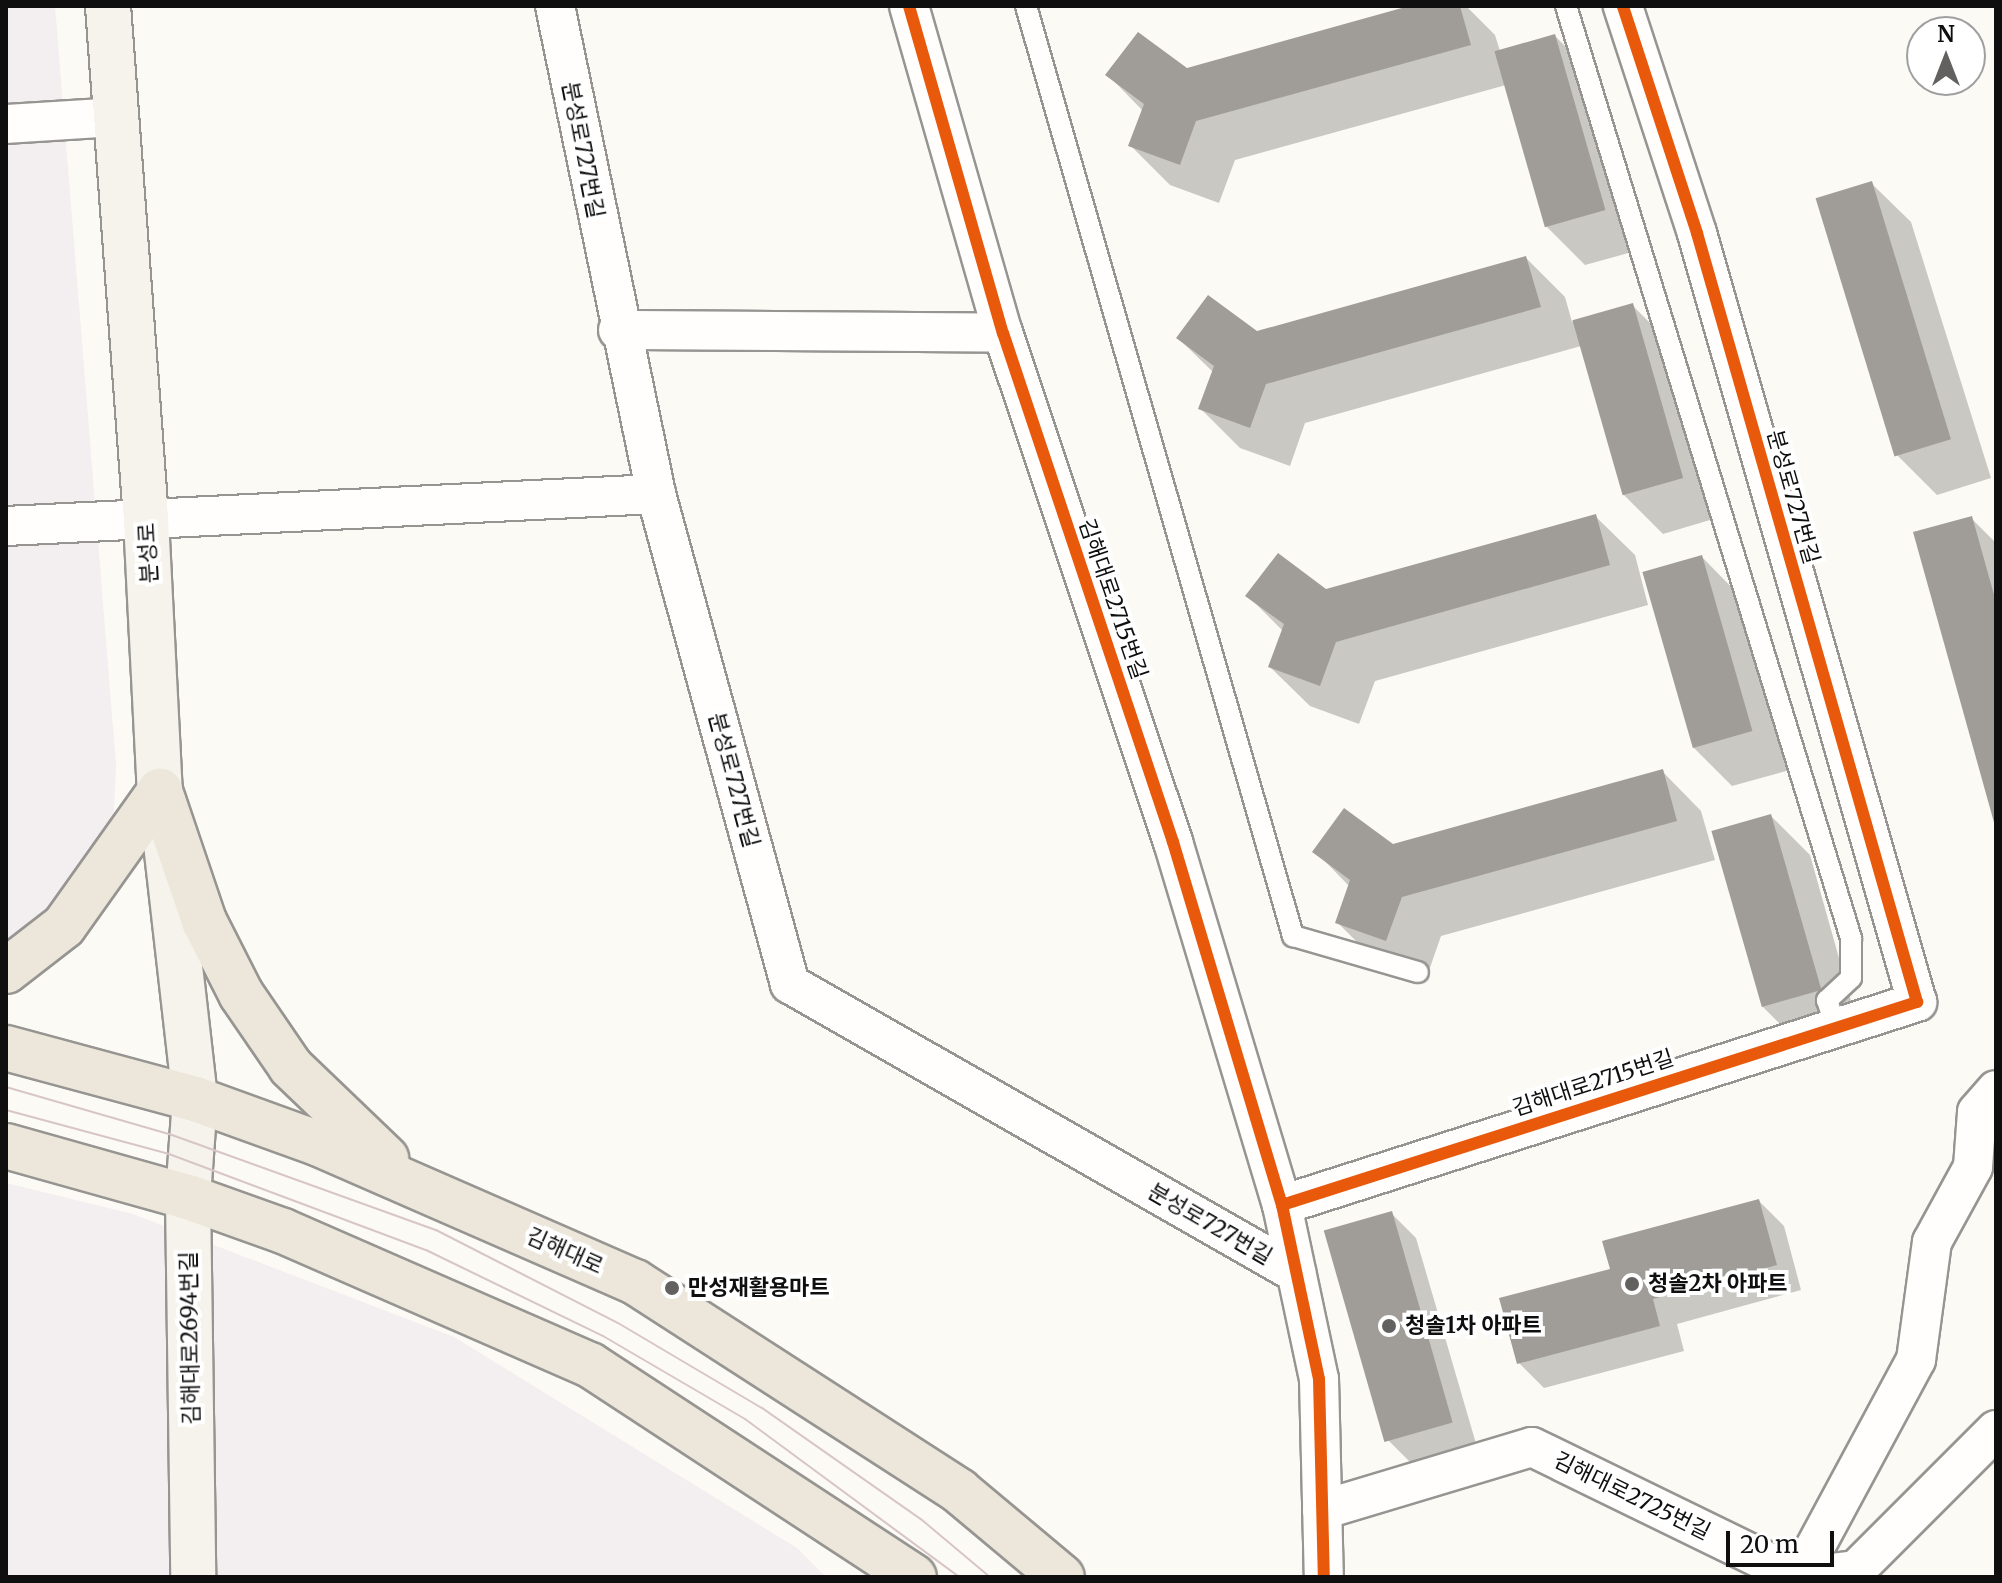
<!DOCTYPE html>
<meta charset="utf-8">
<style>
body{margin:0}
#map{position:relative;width:2002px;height:1583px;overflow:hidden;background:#fcfaf4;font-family:Merriweather,"Noto Sans KR",serif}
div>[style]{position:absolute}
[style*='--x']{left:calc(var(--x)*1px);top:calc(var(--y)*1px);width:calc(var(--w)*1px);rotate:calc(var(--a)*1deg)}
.industrial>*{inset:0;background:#f3eef0}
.shadow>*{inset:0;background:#0003}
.building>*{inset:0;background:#a09d99;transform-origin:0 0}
.roads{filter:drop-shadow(2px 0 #969592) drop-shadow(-2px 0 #969592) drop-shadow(0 2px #969592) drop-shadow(0 -2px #969592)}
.service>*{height:20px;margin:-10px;padding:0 10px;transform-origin:10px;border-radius:10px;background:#fffefd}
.minor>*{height:38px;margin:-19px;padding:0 19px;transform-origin:19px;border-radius:19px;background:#fffefd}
.secondary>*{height:44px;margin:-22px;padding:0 22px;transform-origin:22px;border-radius:22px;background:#f5f3eb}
.primary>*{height:44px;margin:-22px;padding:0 22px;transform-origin:22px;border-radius:22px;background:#ece7da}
.tram>*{height:2px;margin:-1px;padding:0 1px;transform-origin:1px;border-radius:1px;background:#d8c5c7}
.cycleway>*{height:12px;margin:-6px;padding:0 6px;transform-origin:6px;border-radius:6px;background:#e8590c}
.dots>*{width:22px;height:22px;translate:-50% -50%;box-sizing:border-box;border:4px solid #fff;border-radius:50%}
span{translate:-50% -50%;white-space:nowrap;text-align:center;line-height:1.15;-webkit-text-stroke:8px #fff;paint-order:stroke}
.street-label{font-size:22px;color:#0f0f0f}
.poi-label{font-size:22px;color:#0f0f0f;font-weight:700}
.left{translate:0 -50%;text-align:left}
.frame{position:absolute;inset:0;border:8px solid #0f0f0f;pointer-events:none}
.north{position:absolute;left:1906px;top:16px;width:80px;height:80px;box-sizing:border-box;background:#fff;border:2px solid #9f9f9f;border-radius:50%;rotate:0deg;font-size:22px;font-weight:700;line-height:32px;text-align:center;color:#0f0f0f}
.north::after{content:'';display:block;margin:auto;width:28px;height:36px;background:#62615f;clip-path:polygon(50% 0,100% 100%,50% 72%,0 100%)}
.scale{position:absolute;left:1726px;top:1531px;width:108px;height:36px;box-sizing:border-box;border:4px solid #0f0f0f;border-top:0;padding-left:10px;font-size:24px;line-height:28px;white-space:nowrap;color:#0f0f0f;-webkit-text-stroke:6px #fff;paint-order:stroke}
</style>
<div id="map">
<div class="industrial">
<i style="clip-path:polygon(6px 6px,55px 6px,116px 765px,113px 828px,82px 898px,6px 957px)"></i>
<i style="clip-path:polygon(6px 1183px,133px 1214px,454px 1337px,797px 1548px,826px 1577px,6px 1577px)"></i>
</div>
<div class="shadow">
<i style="clip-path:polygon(1416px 6px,1466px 6px,1495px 35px,1500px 51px,1555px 36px,1594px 75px,1643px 249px,1585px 265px,1546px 226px,1506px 85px,1235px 160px,1219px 203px,1170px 185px,1131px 146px,1143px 111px,1108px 75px,1186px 70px)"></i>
<i style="clip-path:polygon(1871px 183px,1911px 222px,1991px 478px,1937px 495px,1898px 456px)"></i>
<i style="clip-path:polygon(1526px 258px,1565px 297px,1572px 322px,1632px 305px,1671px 344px,1720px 517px,1663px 534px,1624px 495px,1581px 346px,1305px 423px,1290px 466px,1240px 448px,1201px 409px,1214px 373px,1178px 338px,1256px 333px)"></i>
<i style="clip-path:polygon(1595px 516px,1635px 555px,1648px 605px,1375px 681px,1359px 724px,1310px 706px,1270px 667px,1283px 631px,1248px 596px,1326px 591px)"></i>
<i style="clip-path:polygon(1971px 518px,1996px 543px,1996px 822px,1915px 534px)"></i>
<i style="clip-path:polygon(1702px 557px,1741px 597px,1790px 770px,1732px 786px,1693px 747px)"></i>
<i style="clip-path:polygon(1662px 771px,1701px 811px,1715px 860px,1441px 936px,1426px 979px,1376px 961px,1337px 922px,1350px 887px,1315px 851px,1392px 846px)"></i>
<i style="clip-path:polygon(1771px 816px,1810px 855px,1859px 1029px,1801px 1045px,1762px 1006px)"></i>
<i style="clip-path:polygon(1759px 1201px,1784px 1226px,1801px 1290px,1677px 1324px,1684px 1351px,1544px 1388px,1519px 1363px,1613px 1270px)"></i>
<i style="clip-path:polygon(1391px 1213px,1416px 1238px,1477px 1447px,1413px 1465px,1388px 1440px)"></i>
</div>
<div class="building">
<i style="clip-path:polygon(1409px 6px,1460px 6px,1471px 45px,1196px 121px,1180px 165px,1128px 146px,1144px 104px,1105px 75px,1138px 32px,1187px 68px)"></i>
<i style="left:1555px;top:34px;width:183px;height:63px;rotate:74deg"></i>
<i style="left:1872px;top:181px;width:270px;height:59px;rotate:73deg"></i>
<i style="clip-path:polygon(1526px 256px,1541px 307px,1266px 384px,1250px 428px,1198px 409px,1214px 366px,1176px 338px,1208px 295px,1257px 331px)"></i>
<i style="left:1633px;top:303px;width:182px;height:63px;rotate:74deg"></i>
<i style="clip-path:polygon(1596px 514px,1610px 565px,1336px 642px,1320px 686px,1268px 667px,1284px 624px,1245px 596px,1278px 553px,1326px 589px)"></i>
<i style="clip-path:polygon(1972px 516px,1996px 602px,1995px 826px,1913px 532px)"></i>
<i style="left:1702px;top:555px;width:183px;height:62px;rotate:74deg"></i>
<i style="clip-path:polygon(1663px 769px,1677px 821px,1402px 897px,1386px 941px,1335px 923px,1350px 880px,1312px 852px,1344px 808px,1393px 844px)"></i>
<i style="left:1771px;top:814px;width:183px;height:62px;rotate:74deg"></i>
<i style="clip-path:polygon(1759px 1199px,1777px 1265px,1653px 1299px,1660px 1326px,1517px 1364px,1499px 1298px,1610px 1269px,1602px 1241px)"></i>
<i style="left:1392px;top:1211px;width:220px;height:71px;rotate:74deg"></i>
</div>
<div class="roads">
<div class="service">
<i style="--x:1026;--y:6;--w:968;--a:73.98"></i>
<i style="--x:1293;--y:936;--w:130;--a:16.1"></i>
<i style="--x:1566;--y:6;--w:975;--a:73"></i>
<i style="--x:1851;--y:938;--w:40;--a:90"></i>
<i style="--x:1851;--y:978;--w:33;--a:137"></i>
<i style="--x:1827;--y:1000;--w:26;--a:72"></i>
</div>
<div class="minor">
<i style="--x:555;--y:6;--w:498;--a:78.3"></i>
<i style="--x:656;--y:494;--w:508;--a:74.71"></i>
<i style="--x:790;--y:984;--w:583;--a:29.73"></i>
<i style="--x:909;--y:6;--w:340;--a:74"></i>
<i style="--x:1003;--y:333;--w:537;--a:71.53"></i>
<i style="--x:1173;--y:842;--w:379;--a:73.3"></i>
<i style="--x:1282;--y:1205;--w:178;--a:78"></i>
<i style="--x:1319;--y:1379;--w:198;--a:88.6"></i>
<i style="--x:6;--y:124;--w:110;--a:-3.6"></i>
<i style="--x:618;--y:330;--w:385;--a:0.4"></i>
<i style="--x:6;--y:526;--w:651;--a:-2.82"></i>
<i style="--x:1282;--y:1205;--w:667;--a:-17.73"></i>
<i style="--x:1917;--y:1002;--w:800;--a:-105.97"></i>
<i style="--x:1697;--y:233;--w:239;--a:-108.1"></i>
<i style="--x:1322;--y:1510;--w:219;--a:-16.7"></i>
<i style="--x:1532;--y:1447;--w:297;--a:26"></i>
<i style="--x:1799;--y:1577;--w:57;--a:-7"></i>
<i style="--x:1856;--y:1570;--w:198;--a:-45"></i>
<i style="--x:1799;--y:1577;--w:247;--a:-61.7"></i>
<i style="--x:1916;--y:1360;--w:119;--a:-82.3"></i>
<i style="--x:1932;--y:1242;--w:85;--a:-61.3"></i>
<i style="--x:1973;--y:1167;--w:55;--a:-85.8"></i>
<i style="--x:1977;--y:1112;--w:29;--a:-49"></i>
</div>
<div class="secondary">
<i style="--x:108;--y:6;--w:514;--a:85.76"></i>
<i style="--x:146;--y:519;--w:272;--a:87.1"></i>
<i style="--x:160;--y:791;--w:310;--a:83.5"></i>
<i style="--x:195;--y:1099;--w:98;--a:94.1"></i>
<i style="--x:188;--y:1197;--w:380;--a:89.2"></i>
</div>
<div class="primary">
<i style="--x:160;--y:791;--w:137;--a:71.3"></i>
<i style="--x:204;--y:921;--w:82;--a:63.1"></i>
<i style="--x:241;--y:994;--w:88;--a:55.6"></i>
<i style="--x:291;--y:1067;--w:132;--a:43.8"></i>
<i style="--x:6;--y:971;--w:73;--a:-37.8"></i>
<i style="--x:64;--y:926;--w:166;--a:-54.6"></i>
<i style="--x:6;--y:1048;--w:196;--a:15.1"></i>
<i style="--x:195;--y:1099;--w:132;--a:19.9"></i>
<i style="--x:319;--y:1144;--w:345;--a:23.6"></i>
<i style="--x:635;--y:1282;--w:386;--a:32.8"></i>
<i style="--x:959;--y:1491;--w:134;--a:39.9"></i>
<i style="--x:6;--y:1146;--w:189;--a:15.7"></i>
<i style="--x:188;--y:1197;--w:101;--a:19.7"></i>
<i style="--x:283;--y:1231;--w:335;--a:23.6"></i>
<i style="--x:590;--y:1365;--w:387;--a:33.2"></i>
</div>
</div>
<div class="tram">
<i style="--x:6;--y:1087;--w:173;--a:16.1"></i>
<i style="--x:172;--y:1135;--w:281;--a:19.8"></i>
<i style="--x:436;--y:1230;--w:204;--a:27.1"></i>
<i style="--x:618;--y:1323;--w:167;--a:30.6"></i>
<i style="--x:762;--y:1408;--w:195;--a:35"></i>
<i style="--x:922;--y:1520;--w:89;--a:40"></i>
<i style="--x:6;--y:1110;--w:169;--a:15.1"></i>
<i style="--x:169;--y:1154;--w:274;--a:20.5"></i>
<i style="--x:426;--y:1250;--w:197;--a:25.9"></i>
<i style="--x:603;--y:1336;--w:164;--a:30.3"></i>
<i style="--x:745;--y:1419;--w:266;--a:36.4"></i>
</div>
<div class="cycleway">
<i style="--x:909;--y:6;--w:340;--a:74"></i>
<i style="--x:1003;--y:333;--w:537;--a:71.53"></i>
<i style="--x:1173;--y:842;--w:379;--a:73.3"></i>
<i style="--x:1282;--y:1205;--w:178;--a:78"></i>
<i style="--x:1319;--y:1379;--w:198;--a:88.6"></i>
<i style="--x:1282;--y:1205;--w:667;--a:-17.73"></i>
<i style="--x:1917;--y:1002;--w:800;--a:-105.97"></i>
<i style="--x:1697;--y:233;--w:239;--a:-108.1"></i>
</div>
<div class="dots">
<i style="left:1632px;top:1284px;background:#62615f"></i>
<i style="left:672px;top:1288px;background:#62615f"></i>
<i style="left:1389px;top:1326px;background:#62615f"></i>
</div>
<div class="street-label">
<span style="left:583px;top:150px;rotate:79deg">분성로727번길</span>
<span style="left:1793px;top:497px;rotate:74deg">분성로727번길</span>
<span style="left:148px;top:553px;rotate:-93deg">분성로</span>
<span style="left:1113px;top:599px;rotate:71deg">김해대로2715번길</span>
<span style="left:734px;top:780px;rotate:75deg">분성로727번길</span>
<span style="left:1593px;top:1083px;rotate:-18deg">김해대로2715번길</span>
<span style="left:1210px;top:1224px;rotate:30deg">분성로727번길</span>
<span style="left:565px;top:1251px;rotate:24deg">김해대로</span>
<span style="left:190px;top:1338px;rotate:-91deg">김해대로2694번길</span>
<span style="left:1632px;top:1496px;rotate:26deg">김해대로2725번길</span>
</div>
<div class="poi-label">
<span class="left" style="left:1648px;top:1284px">청솔2차 아파트</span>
<span class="left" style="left:688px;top:1288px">만성재활용마트</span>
<span class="left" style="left:1405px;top:1326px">청솔1차 아파트</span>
</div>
<div class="frame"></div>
<div class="north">N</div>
<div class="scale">20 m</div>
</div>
